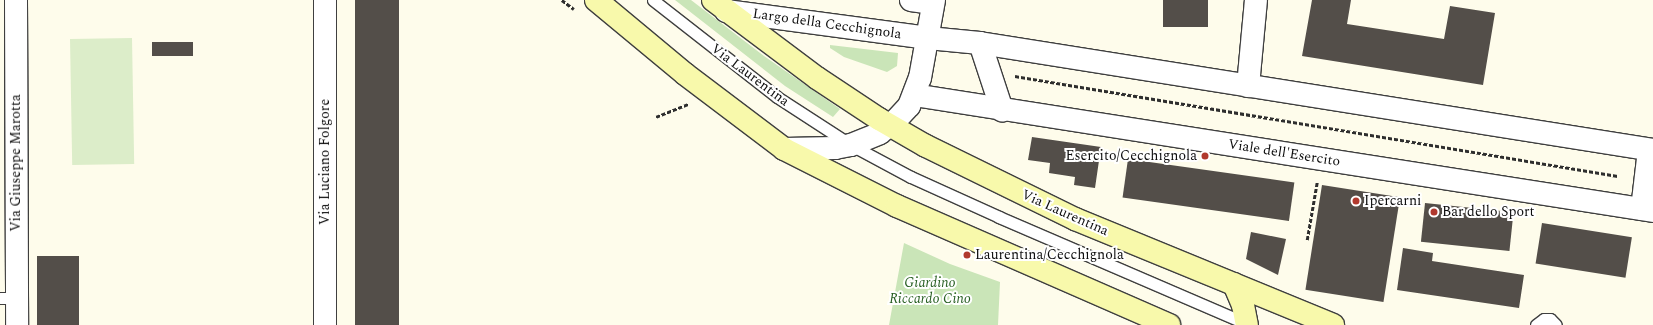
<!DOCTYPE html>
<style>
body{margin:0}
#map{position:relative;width:1653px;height:325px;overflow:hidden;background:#fefceb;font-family:Spectral,serif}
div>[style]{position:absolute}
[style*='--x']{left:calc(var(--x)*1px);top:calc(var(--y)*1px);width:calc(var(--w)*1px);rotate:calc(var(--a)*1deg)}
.green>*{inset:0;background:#cae5b8}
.pitch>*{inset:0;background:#dcedc9;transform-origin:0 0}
.building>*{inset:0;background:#534e49;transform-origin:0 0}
.path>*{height:2.5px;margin-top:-1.25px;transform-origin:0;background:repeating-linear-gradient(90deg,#2e2e2e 0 4px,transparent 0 6px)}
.roads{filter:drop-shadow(1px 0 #3f3f3f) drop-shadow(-1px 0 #3f3f3f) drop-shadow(0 1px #3f3f3f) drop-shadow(0 -1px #3f3f3f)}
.lane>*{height:11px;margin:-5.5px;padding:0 5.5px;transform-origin:5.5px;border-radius:5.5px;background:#fff}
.street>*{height:22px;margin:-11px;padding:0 11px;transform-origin:11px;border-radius:11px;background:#fff}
.secondary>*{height:22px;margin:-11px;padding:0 11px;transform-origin:11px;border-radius:11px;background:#f8f9ab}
.dots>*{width:11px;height:11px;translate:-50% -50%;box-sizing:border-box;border:2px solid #fff;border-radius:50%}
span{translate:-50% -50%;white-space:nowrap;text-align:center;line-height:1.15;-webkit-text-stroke:4px #fff;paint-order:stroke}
.street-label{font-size:14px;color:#0c0c0c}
.poi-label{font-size:14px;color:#0c0c0c}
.right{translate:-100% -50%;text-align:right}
.left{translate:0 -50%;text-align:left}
.park-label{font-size:14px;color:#265e21;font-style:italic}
</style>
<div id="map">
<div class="green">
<i style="clip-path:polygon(675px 0,691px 0,764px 56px,840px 109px,833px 117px,785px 86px)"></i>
<i style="clip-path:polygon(830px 45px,898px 53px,897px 66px,887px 72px,844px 57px,830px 48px)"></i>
<i style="clip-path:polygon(904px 243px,950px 264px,1000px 282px,998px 325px,889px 325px)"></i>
</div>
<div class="pitch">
<i style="left:132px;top:38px;width:126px;height:62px;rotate:89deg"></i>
</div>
<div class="building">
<i style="left:355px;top:0;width:44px;height:325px"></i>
<i style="left:1163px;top:0;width:45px;height:27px"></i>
<i style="clip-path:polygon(1312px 0,1351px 0,1347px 24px,1444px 39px,1450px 6px,1495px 13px,1483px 85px,1302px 56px)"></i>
<i style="left:152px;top:42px;width:41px;height:14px"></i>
<i style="clip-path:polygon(1032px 137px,1101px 147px,1095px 188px,1074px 185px,1075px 177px,1049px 173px,1050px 163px,1028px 160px)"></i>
<i style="left:1128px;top:159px;width:168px;height:39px;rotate:8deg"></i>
<i style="left:1322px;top:185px;width:79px;height:106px;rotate:9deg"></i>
<i style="left:1425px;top:203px;width:89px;height:39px;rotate:6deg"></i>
<i style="left:1542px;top:223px;width:91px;height:41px;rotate:9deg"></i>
<i style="clip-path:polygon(1251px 232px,1286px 239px,1278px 275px,1246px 259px)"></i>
<i style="clip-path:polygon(1403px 248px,1433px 253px,1432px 261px,1524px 275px,1519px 308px,1397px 290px)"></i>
<i style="left:37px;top:256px;width:42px;height:69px"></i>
</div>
<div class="path">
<i style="--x:562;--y:0;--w:15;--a:37"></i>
<i style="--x:1015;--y:76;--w:611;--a:9.42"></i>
<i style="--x:656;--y:117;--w:35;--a:-22"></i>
<i style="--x:1307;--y:240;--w:59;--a:-80.2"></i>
</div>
<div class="roads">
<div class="lane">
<i style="--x:653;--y:0;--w:157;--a:38"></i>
<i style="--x:777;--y:97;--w:88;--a:33"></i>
<i style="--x:851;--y:145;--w:68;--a:28.1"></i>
<i style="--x:911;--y:177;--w:97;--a:24.4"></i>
<i style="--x:999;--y:217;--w:271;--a:23.3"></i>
<i style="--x:0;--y:298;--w:17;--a:0"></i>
<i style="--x:1536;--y:325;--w:10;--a:-37"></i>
<i style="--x:1544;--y:319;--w:6;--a:0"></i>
<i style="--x:1550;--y:319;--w:8;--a:45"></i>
</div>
<div class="street">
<i style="--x:16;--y:0;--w:325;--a:89.8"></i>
<i style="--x:325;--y:0;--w:325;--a:90"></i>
<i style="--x:911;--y:0;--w:22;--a:8"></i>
<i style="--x:726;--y:11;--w:204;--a:7.6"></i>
<i style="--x:928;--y:38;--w:52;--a:5.5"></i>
<i style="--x:980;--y:43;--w:681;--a:9.03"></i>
<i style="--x:980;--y:43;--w:71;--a:71.8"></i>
<i style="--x:1248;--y:86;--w:86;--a:-84.7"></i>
<i style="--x:914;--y:95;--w:748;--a:8.92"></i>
<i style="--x:784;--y:149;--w:51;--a:-1.1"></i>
<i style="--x:835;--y:148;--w:16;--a:-11"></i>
<i style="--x:851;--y:145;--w:31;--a:-22"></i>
<i style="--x:880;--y:133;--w:21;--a:-39"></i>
<i style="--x:896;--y:120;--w:19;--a:-47"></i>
<i style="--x:909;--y:106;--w:30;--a:-69"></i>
<i style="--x:920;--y:78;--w:79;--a:-79.8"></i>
<i style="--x:1642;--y:209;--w:59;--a:-83.2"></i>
</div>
<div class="secondary">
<i style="--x:596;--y:0;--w:116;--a:39.7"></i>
<i style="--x:685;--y:74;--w:124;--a:37.1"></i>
<i style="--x:784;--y:149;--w:127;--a:26.8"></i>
<i style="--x:897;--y:206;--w:297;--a:23.6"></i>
<i style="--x:713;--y:0;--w:130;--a:36.9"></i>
<i style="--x:817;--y:78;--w:74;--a:33.5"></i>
<i style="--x:879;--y:119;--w:54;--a:29.9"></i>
<i style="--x:926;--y:146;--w:166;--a:26.1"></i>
<i style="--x:1075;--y:219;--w:279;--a:22.3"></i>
<i style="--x:1234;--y:284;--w:23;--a:67"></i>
<i style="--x:1243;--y:305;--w:20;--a:79"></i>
</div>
</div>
<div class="dots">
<i style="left:1205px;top:156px;background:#b1392e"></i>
<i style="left:1356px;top:201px;background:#b1392e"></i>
<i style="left:1434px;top:212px;background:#b1392e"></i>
<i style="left:967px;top:255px;background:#b1392e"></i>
</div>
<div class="street-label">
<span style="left:827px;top:24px;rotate:8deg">Largo della Cecchignola</span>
<span style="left:750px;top:75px;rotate:37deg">Via Laurentina</span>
<span style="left:1284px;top:153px;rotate:9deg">Viale dell'Esercito</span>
<span style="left:325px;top:162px;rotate:-90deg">Via Luciano Folgore</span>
<span style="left:16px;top:163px;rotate:-90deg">Via Giuseppe Marotta</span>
<span style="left:1065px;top:213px;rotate:24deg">Via Laurentina</span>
</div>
<div class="poi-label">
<span class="right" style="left:1197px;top:156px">Esercito/Cecchignola</span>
<span class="left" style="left:1364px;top:201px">Ipercarni</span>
<span class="left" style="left:1442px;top:212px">Bar dello Sport</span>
<span class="left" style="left:975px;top:255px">Laurentina/Cecchignola</span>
</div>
<div class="park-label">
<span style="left:930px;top:291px">Giardino<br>Riccardo Cino</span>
</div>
</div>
